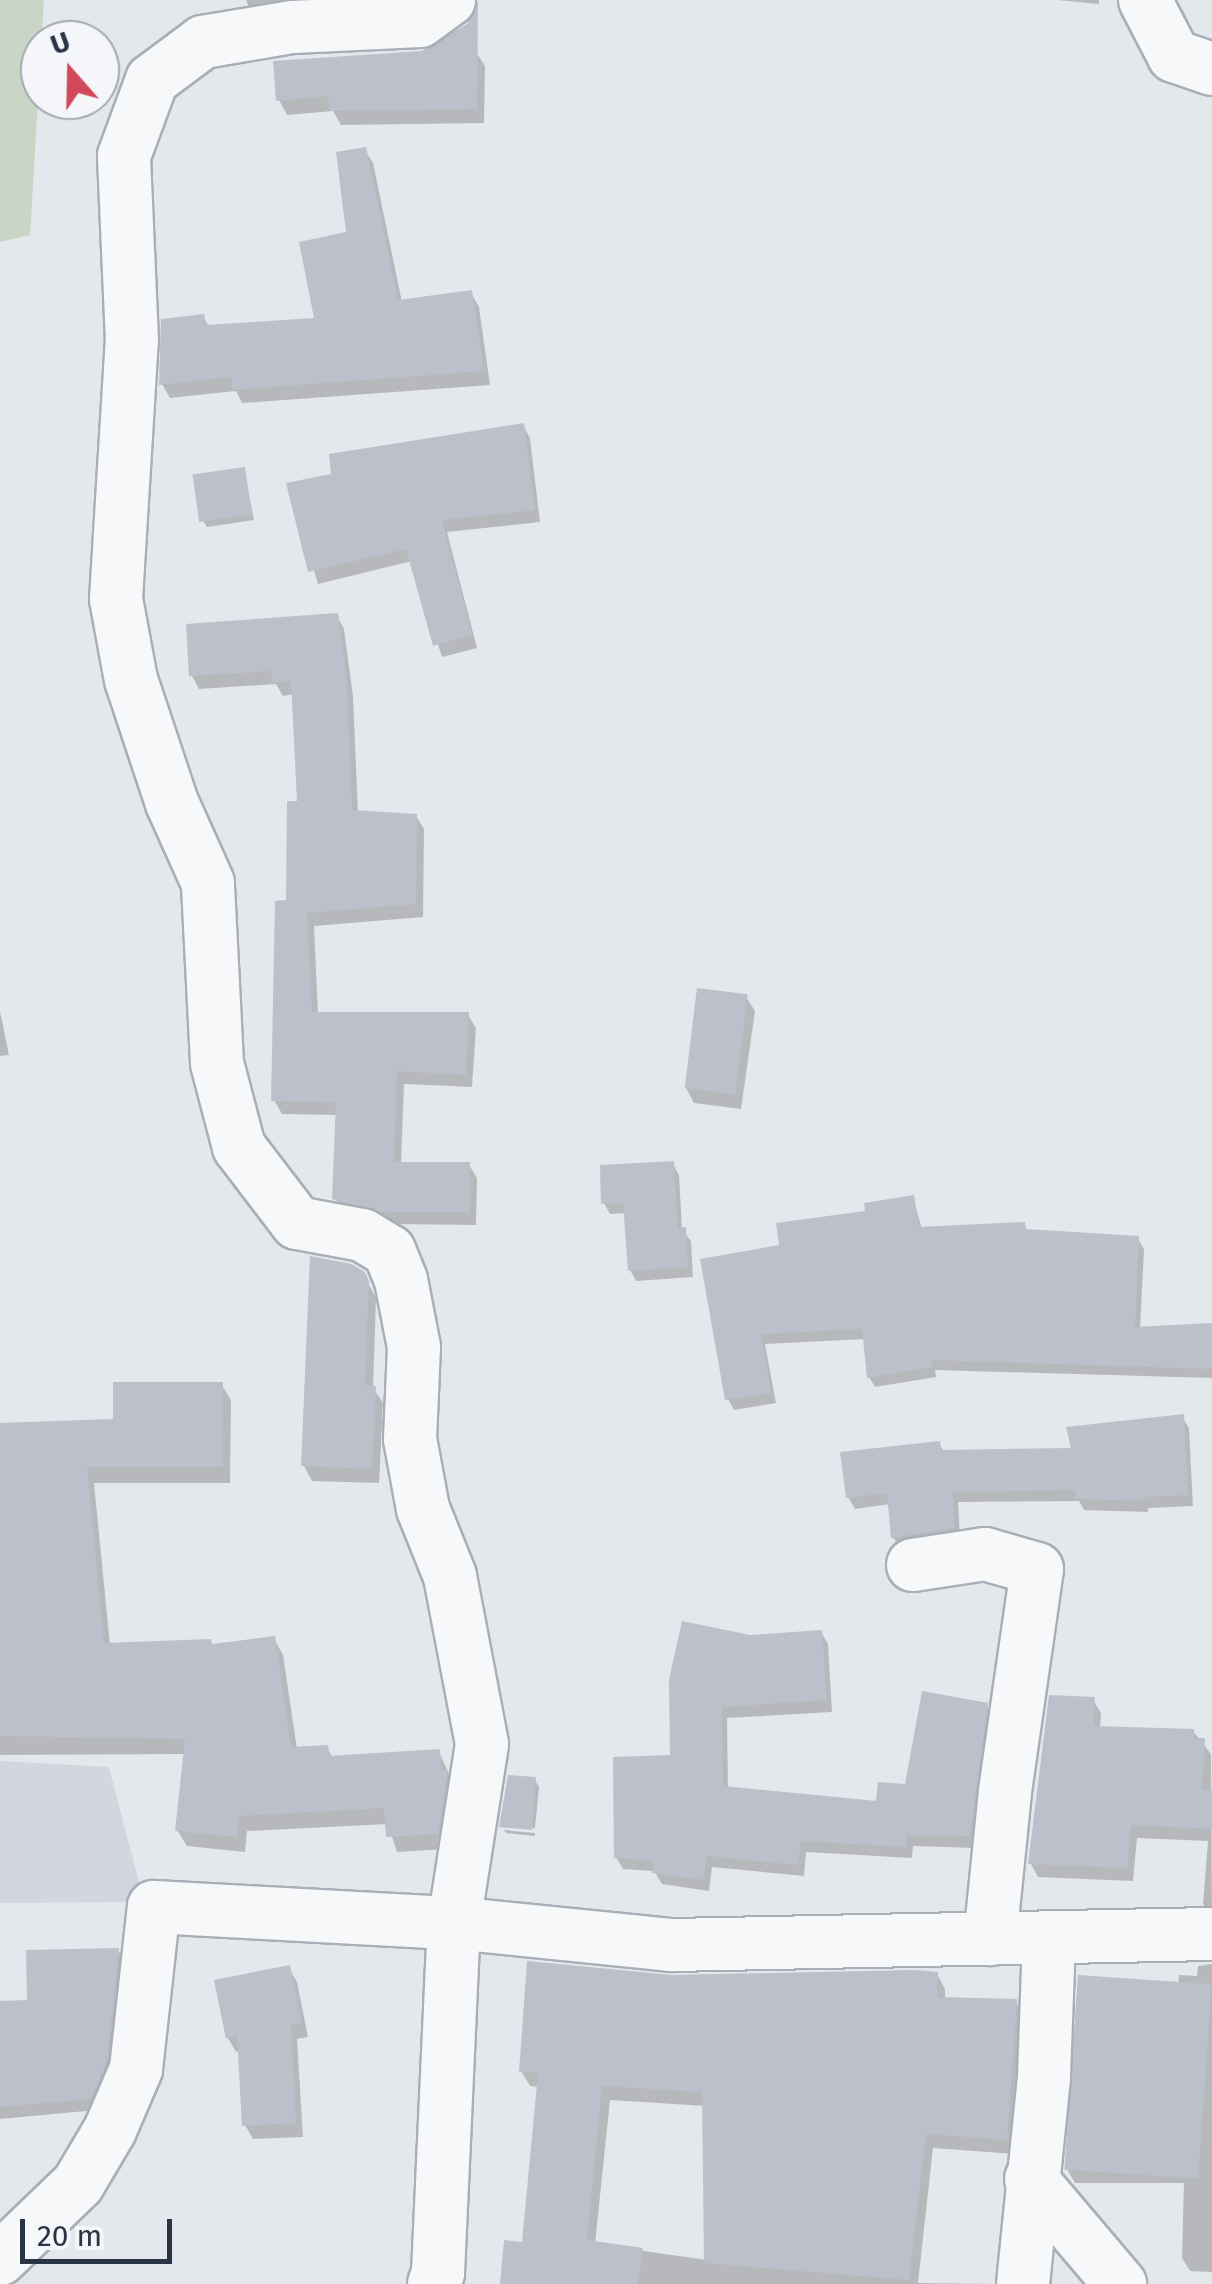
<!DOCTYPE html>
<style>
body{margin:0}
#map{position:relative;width:1212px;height:2284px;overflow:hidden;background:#e4e7ec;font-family:"Fira Sans",sans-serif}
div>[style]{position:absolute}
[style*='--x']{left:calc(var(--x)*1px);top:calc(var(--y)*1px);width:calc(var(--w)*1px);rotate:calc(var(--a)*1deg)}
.built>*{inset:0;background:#d2d6de}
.green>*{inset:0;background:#c9d6c5}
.shadow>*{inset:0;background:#0003}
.building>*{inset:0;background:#bbc0ca;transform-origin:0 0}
.roads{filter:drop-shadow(2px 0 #a9aeb7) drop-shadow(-2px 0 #a9aeb7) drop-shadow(0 2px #a9aeb7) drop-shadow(0 -2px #a9aeb7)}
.minor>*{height:52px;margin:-26px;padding:0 26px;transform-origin:26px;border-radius:26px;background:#f7f8fa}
span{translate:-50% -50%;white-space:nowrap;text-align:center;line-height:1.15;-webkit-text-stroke:8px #f4f6f9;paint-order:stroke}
.north{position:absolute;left:20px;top:20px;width:100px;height:100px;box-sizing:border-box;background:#f4f6f9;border:2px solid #a4a8b1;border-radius:50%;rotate:340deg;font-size:28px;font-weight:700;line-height:40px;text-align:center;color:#2b3445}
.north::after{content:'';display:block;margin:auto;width:35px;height:45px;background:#d1495b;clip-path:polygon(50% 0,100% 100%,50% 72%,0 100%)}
.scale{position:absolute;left:20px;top:2219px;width:152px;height:45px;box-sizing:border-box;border:5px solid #2b3445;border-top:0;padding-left:12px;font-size:30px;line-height:35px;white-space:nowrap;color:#2b3445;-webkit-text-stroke:8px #f4f6f9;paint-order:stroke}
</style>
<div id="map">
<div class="built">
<i style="clip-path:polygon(0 1761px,109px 1767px,144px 1902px,0 1903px)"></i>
</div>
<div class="green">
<i style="clip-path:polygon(0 0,44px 0,30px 235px,0 242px)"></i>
</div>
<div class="shadow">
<i style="clip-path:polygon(246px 0,360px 0,249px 7px)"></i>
<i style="clip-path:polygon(1057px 0,1099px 0,1099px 4px)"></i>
<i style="clip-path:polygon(476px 52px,485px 66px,484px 123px,341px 125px,333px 111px,287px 115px,279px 100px)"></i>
<i style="clip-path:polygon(364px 149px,373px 163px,402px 302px,471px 293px,479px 307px,490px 385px,242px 403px,236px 391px,170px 398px,162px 384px,203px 317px,209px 327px,317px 320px,349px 234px)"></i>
<i style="clip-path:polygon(523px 425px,530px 438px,540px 522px,447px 532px,477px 648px,442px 657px,412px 561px,318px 584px,289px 485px)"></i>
<i style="clip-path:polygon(244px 470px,254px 520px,207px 527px,203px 521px)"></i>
<i style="clip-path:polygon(337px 616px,344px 629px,353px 696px,358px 813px,416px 816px,424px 829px,423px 917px,314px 926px,318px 1014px,468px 1015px,476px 1028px,472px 1087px,404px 1084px,401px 1164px,469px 1165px,477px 1178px,476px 1225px,390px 1224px,343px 1212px,335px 1198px,338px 1115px,282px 1114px,274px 1100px,299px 804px,294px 694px,283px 696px,276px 684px,199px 689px,192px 676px)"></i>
<i style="clip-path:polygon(746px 997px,755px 1011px,741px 1109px,694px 1103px,686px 1088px)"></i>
<i style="clip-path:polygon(0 1011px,9px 1055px,0 1056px)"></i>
<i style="clip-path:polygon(673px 1164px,679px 1175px,682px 1230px,691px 1241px,693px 1277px,636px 1281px,630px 1270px,626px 1213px,610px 1214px,604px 1203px)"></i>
<i style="clip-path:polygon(913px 1198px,922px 1229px,1024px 1225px,1028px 1232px,1138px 1239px,1144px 1249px,1140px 1330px,1212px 1326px,1212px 1378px,935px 1370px,936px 1377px,875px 1387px,869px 1377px,865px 1339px,765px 1344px,776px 1403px,734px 1410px,728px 1399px,781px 1247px)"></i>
<i style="clip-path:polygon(363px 1274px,376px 1298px,373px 1388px,383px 1403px,379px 1483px,312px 1481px,304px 1466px)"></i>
<i style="clip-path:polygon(221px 1384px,231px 1400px,230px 1483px,94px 1483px,110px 1645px,213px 1647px,274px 1639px,283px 1655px,297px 1749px,327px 1748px,333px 1758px,439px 1752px,455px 1788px,446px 1849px,397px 1852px,388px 1824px,247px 1831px,245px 1852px,187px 1846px,177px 1830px,186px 1754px,0 1755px,0 1425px,115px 1421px)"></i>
<i style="clip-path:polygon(1182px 1417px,1189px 1428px,1193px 1506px,1148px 1508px,1148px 1512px,1084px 1510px,1079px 1501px,958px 1502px,960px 1539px,900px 1548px,893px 1537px,890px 1504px,855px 1509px,848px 1497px,939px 1443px,944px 1452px,1074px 1451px)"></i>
<i style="clip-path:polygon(821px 1632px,828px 1644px,832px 1712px,727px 1718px,728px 1789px,879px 1803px,907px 1787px,986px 1705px,993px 1717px,976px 1848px,913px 1846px,912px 1858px,806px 1852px,804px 1876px,712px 1867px,709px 1891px,662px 1884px,654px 1871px,623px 1869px,616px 1857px,672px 1758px,750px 1637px)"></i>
<i style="clip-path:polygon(1093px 1700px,1101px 1713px,1100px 1729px,1193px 1731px,1211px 1754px,1212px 1918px,1203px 1904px,1208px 1841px,1137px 1838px,1133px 1881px,1038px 1877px,1031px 1864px)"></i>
<i style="clip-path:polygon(510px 1778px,535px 1780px,539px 1787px,535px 1828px,502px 1827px)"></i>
<i style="clip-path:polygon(504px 1830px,535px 1833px,535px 1836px,506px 1833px)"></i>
<i style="clip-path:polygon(118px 1950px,125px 1962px,112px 2074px,97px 2110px,0 2119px,0 2003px,30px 2003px)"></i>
<i style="clip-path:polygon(1212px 1964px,1212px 2272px,1190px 2271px,1182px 2258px,1184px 2183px,1075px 2183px,1067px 2169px,1178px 1985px,1179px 1975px,1197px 1976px,1198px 1966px)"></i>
<i style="clip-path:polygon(289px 1968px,297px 1982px,308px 2037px,297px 2039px,303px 2137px,253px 2139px,245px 2125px,240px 2051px,236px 2052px,228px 2038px)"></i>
<i style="clip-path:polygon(evenodd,937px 1974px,945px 1989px,945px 2000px,1015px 2001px,1024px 2016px,1015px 2154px,933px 2148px,918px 2283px,992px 2284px,502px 2284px,524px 2245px,539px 2087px,530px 2086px,521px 2071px,672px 1978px,937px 1974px,610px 2100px,705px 2106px,707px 2260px,595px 2244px,610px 2100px)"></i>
</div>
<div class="building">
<i style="clip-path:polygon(478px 1px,477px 109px,330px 111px,328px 96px,276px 101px,273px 61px,422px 51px,467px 24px)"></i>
<i style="clip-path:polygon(366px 147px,398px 300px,472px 290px,484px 371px,232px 390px,231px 377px,159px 385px,161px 319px,204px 314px,206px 325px,314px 318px,299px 242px,346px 232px,336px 152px)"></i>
<i style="clip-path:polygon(524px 423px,535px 510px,442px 520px,472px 635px,433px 646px,406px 549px,308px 572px,286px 483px,331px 474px,329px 454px)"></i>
<i style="left:245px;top:467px;width:48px;height:53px;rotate:82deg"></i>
<i style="clip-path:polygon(338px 613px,347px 681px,352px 810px,417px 814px,416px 904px,307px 913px,312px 1012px,469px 1012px,466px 1075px,397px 1071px,394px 1162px,470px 1162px,470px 1212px,381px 1212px,332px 1199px,336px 1102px,271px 1101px,275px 901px,286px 900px,287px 801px,297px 801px,291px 681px,273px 683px,271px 671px,189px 676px,186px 624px)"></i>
<i style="left:697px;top:988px;width:51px;height:101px;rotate:7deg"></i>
<i style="clip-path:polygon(674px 1161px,678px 1228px,686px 1227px,688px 1267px,628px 1271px,623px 1203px,601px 1204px,600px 1165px)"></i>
<i style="clip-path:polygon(914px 1195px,919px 1227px,1025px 1222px,1026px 1229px,1139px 1236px,1135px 1327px,1212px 1323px,1212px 1369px,931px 1360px,932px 1367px,867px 1378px,862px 1329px,761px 1334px,771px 1393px,725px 1400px,700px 1259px,779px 1245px,776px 1223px,865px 1211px,864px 1203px)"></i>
<i style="clip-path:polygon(310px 1256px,351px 1264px,365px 1272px,369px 1281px,365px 1385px,376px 1386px,372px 1469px,301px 1466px)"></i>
<i style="clip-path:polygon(113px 1382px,223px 1382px,223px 1467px,87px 1467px,104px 1643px,211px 1639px,212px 1644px,275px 1636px,291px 1747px,328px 1745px,329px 1756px,440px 1749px,441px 1770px,448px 1770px,438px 1834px,386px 1837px,384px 1808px,239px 1816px,237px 1837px,175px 1831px,185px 1739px,0 1736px,0 1423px,113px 1419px)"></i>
<i style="clip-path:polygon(1184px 1414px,1188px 1495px,1143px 1497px,1144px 1501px,1075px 1499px,1076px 1490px,953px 1492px,955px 1528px,891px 1538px,887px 1493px,846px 1498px,840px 1452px,940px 1441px,941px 1450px,1071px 1448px,1066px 1427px)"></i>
<i style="clip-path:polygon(682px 1621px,750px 1635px,822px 1630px,827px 1700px,722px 1707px,723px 1786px,876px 1801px,878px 1782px,905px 1784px,922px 1691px,988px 1703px,970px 1836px,907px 1835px,907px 1847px,801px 1841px,798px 1865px,707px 1856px,703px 1880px,652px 1873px,654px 1861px,614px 1858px,613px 1757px,670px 1755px,669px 1680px)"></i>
<i style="clip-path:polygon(1049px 1695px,1095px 1697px,1093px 1726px,1194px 1729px,1194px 1738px,1205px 1738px,1202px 1790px,1212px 1791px,1212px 1829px,1131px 1825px,1127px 1868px,1028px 1864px)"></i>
<i style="clip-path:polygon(508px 1775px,536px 1777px,532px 1830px,499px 1827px)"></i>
<i style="clip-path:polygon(119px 1948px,107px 2061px,91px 2099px,0 2107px,0 2001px,27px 2000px,26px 1950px)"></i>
<i style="clip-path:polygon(527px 1961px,672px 1975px,914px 1970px,938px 1972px,937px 1997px,1017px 1999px,1007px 2140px,926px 2134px,909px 2280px,704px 2263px,702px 2092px,602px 2086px,587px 2240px,643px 2248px,638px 2284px,500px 2284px,504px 2240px,522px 2242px,538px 2073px,519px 2072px)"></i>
<i style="clip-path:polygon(290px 1965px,302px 2023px,291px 2025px,296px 2123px,242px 2126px,237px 2036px,226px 2039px,214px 1980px)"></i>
<i style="left:1078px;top:1975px;width:134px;height:195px;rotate:4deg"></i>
</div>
<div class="roads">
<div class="minor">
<i style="--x:1145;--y:0;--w:63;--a:62.6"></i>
<i style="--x:1174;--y:56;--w:40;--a:18.9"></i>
<i style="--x:913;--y:1565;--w:73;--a:-8.7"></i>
<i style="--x:985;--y:1554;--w:54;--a:16.1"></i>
<i style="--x:1037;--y:1569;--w:225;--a:98.2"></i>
<i style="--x:1005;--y:1792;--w:148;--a:95.8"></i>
<i style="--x:1031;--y:2179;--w:138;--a:49.7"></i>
<i style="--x:0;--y:2259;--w:108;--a:-43.9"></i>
<i style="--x:78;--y:2184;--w:63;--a:-59.3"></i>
<i style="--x:110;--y:2130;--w:66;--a:-66.9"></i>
<i style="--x:136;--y:2069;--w:163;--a:-83.7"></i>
<i style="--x:154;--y:1907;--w:300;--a:3.1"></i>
<i style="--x:454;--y:1923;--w:219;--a:5.8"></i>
<i style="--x:672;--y:1945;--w:540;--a:-1.17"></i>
<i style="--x:434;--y:2284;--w:12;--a:-70"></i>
<i style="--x:438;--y:2273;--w:350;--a:-87.4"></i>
<i style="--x:454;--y:1923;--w:181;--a:-81.1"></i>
<i style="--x:482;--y:1744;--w:171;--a:-100.8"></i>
<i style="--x:450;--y:1576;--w:72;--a:-111.9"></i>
<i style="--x:423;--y:1509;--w:71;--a:-100.5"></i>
<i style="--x:410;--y:1439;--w:92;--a:-87.5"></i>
<i style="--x:414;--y:1347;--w:68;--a:-101"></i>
<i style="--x:401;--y:1280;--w:31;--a:-112"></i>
<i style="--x:389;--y:1251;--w:31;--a:-149"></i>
<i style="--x:362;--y:1235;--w:66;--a:-169.5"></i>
<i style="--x:297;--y:1223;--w:96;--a:-127.3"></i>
<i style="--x:239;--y:1147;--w:87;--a:-104.7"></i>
<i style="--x:217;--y:1063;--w:180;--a:-92.9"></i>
<i style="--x:208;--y:883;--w:88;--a:-114.2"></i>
<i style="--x:172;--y:803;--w:130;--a:-108.4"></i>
<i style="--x:131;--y:680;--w:82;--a:-100.5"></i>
<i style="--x:116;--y:599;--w:258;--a:-86.5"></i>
<i style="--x:132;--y:341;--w:185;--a:-92.5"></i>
<i style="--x:124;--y:156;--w:81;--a:-69.8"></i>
<i style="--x:152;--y:80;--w:64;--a:-36.7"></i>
<i style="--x:203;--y:42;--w:91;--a:-9.5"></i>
<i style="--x:293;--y:27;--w:127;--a:-2.7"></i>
<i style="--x:420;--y:21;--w:36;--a:-36"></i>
<i style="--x:1023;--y:2284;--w:209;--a:-84.2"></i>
<i style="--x:1044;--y:2076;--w:138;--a:-87.9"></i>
</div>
</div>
<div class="north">U</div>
<div class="scale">20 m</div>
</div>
